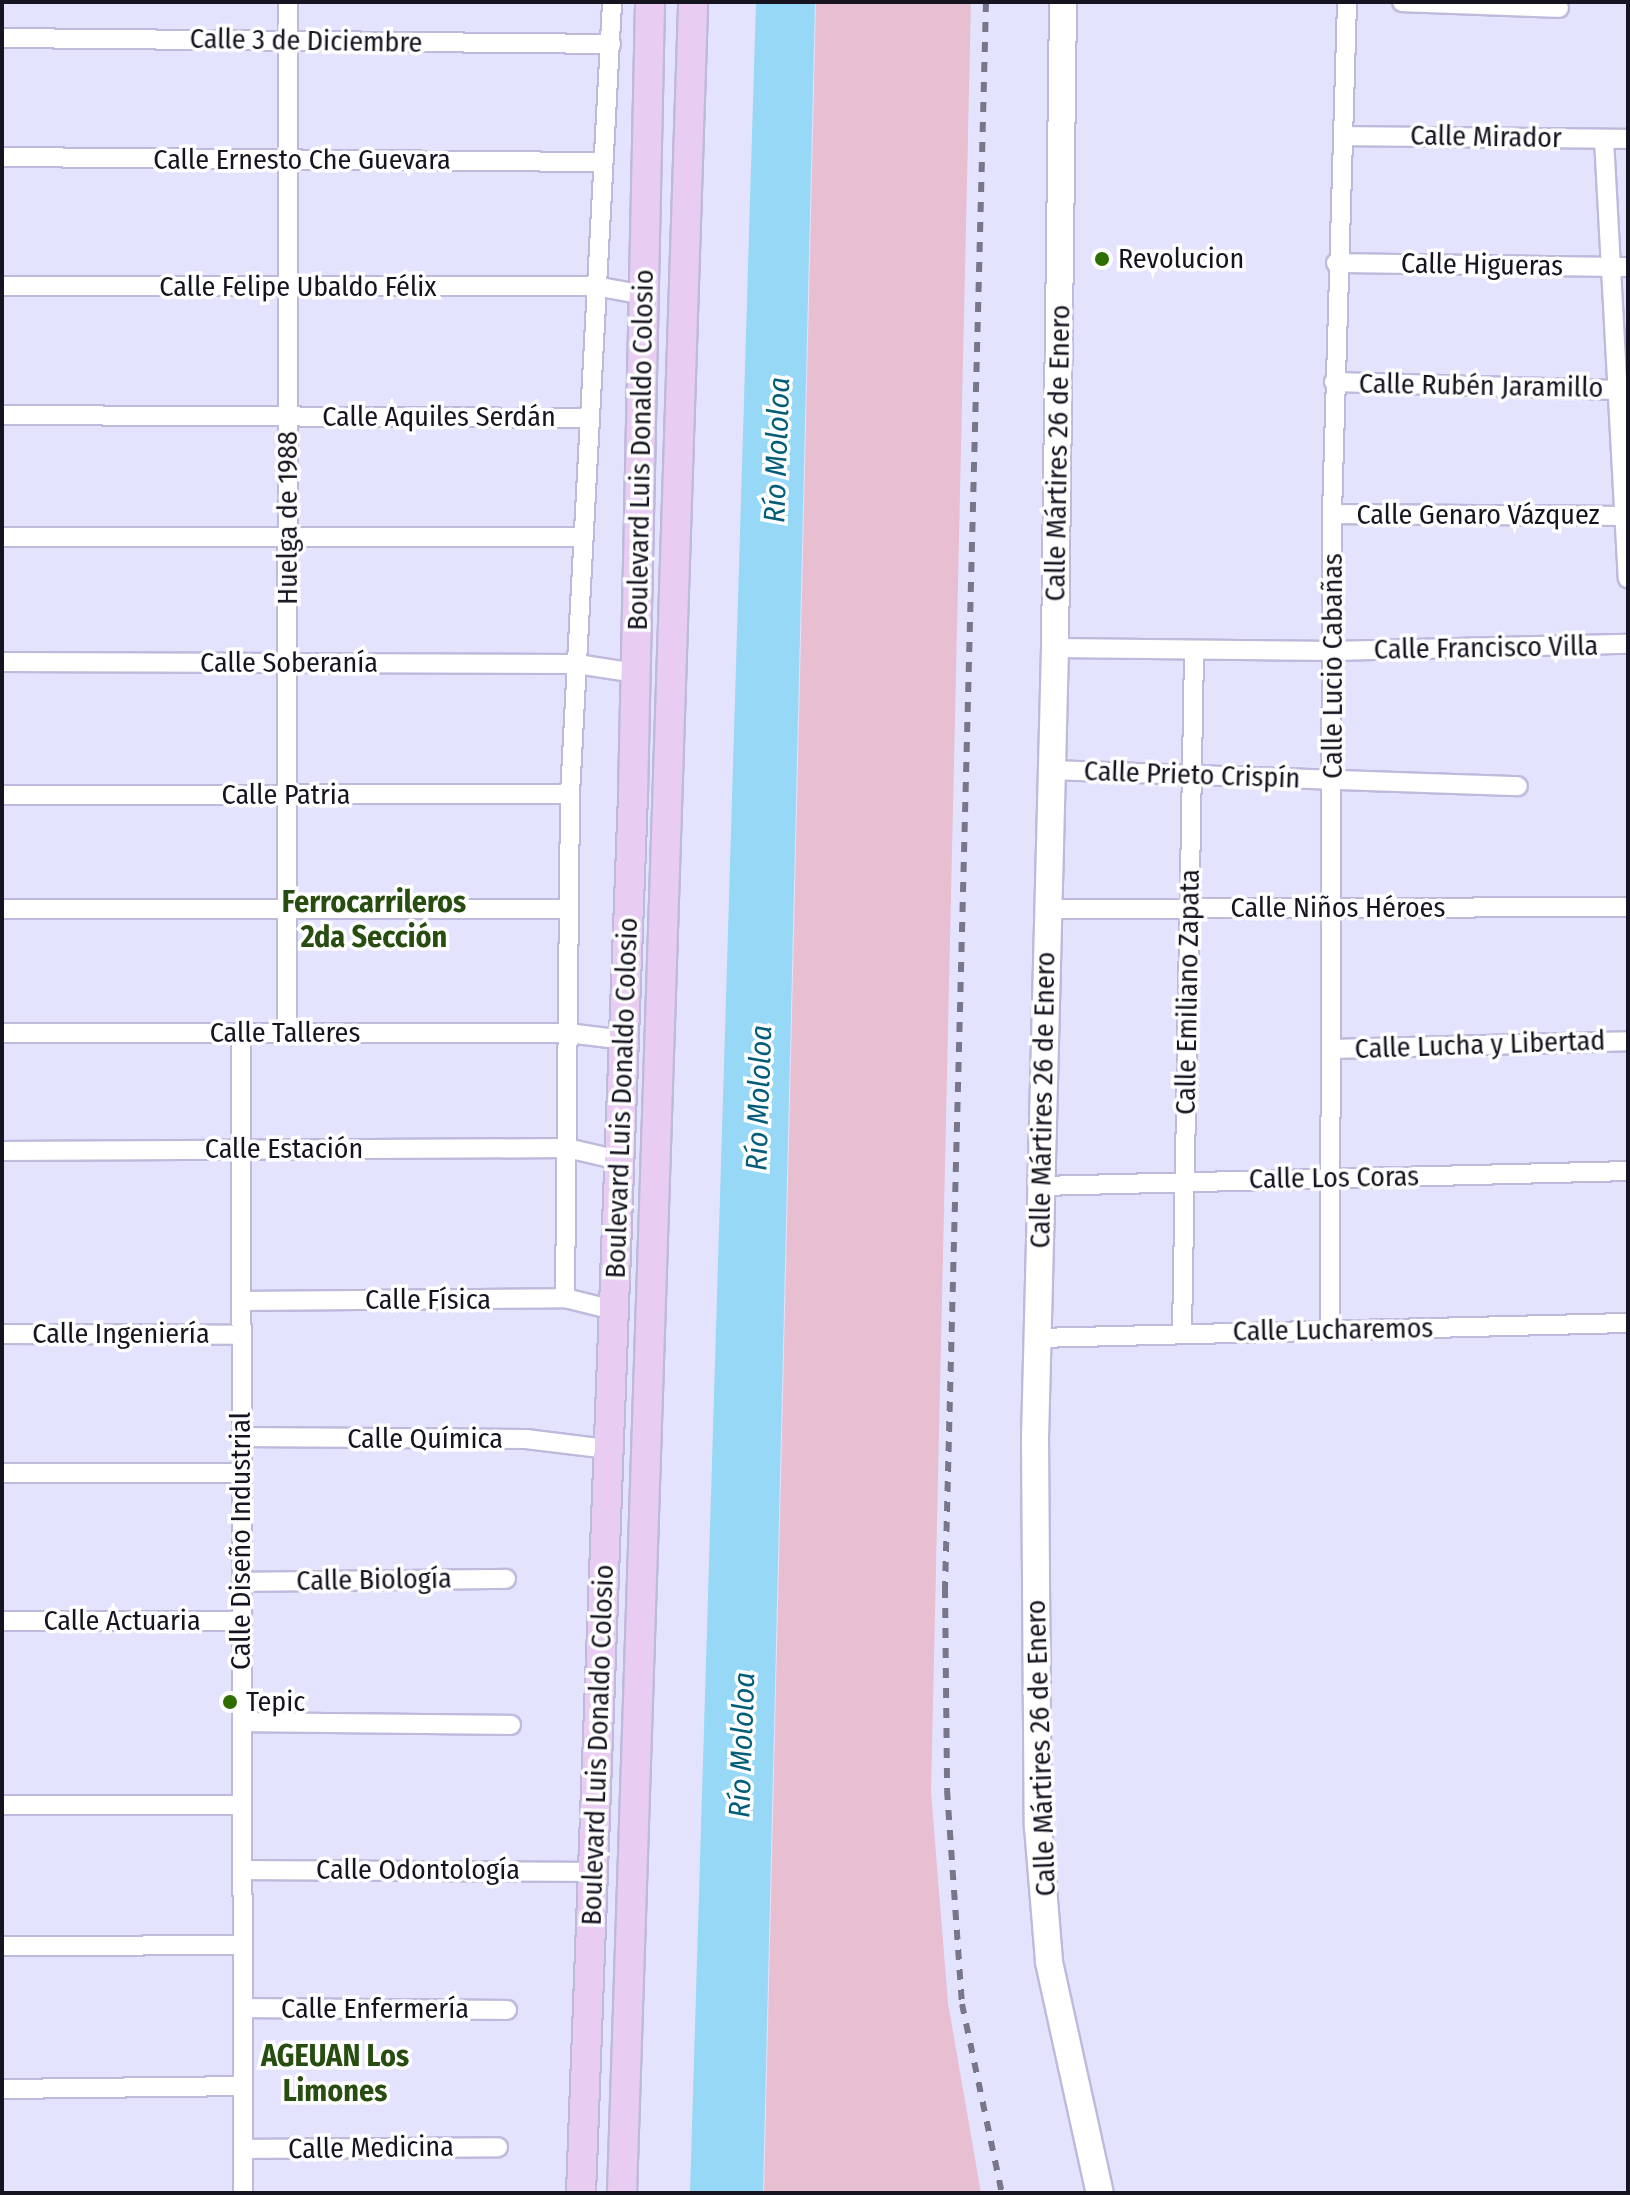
<!DOCTYPE html>
<meta charset="utf-8">
<style>
body{margin:0}
#map{position:relative;width:1630px;height:2195px;overflow:hidden;background:#e4e3fe;font-family:"Fira Sans Condensed",sans-serif}
div>[style]{position:absolute}
[style*='--x']{left:calc(var(--x)*1px);top:calc(var(--y)*1px);width:calc(var(--w)*1px);rotate:calc(var(--a)*1deg)}
.green>*{inset:0;background:#e7bfd1}
.water>*{inset:0;background:#96d8f5}
.roads{filter:drop-shadow(2px 0 #bdbadc) drop-shadow(-2px 0 #bdbadc) drop-shadow(0 2px #bdbadc) drop-shadow(0 -2px #bdbadc)}
.street>*{height:18px;margin:-9px;padding:0 9px;transform-origin:9px;border-radius:9px;background:#fff}
.secondary>*{height:26px;margin:-13px;padding:0 13px;transform-origin:13px;border-radius:13px;background:#fff}
.primary>*{height:28px;margin:-14px;padding:0 14px;transform-origin:14px;border-radius:14px;background:#e9ccf1}
.rail>*{height:6px;margin-top:-3px;transform-origin:0;background:repeating-linear-gradient(90deg,#78778a 0 10px,transparent 0 20px)}
.dots>*{width:22px;height:22px;translate:-50% -50%;box-sizing:border-box;border:4px solid #fff;border-radius:50%}
span{translate:-50% -50%;white-space:nowrap;text-align:center;line-height:1.15;-webkit-text-stroke:7px #fff;paint-order:stroke}
.street-label{font-size:28px;color:#161420}
.poi-label{font-size:28px;color:#161420}
.left{translate:0 -50%;text-align:left}
.water-label{font-size:30px;color:#025d79;font-style:italic}
.neighbourhood-label{font-size:30px;color:#274e10;font-weight:700}
.frame{position:absolute;inset:0;border:4px solid #161420;pointer-events:none}
</style>
<div id="map">
<div class="green">
<i style="clip-path:polygon(816px 2px,971px 2px,931px 1792px,948px 2003px,981px 2193px,764px 2193px)"></i>
</div>
<div class="water">
<i style="clip-path:polygon(756px 2px,815px 2px,763px 2193px,690px 2193px)"></i>
</div>
<div class="roads">
<div class="street">
<i style="--x:1402;--y:2;--w:157;--a:2.2"></i>
<i style="--x:2;--y:38;--w:609;--a:0.56"></i>
<i style="--x:1343;--y:136;--w:285;--a:0.6"></i>
<i style="--x:1604;--y:139;--w:440;--a:86.9"></i>
<i style="--x:2;--y:157;--w:600;--a:0.48"></i>
<i style="--x:1336;--y:263;--w:292;--a:0.8"></i>
<i style="--x:2;--y:286;--w:593;--a:0"></i>
<i style="--x:595;--y:286;--w:51;--a:10.2"></i>
<i style="--x:1334;--y:382;--w:293;--a:1.6"></i>
<i style="--x:2;--y:415;--w:586;--a:0.29"></i>
<i style="--x:1332;--y:514;--w:292;--a:0.4"></i>
<i style="--x:2;--y:537;--w:582;--a:0"></i>
<i style="--x:1055;--y:648;--w:278;--a:0.6"></i>
<i style="--x:1333;--y:651;--w:295;--a:-1.4"></i>
<i style="--x:2;--y:662;--w:575;--a:0.2"></i>
<i style="--x:577;--y:664;--w:60;--a:8.7"></i>
<i style="--x:1052;--y:770;--w:466;--a:2"></i>
<i style="--x:2;--y:795;--w:568;--a:-0.1"></i>
<i style="--x:2;--y:909;--w:566;--a:0"></i>
<i style="--x:1048;--y:909;--w:580;--a:-0.2"></i>
<i style="--x:2;--y:1033;--w:566;--a:0"></i>
<i style="--x:568;--y:1033;--w:56;--a:7.1"></i>
<i style="--x:241;--y:1033;--w:1160;--a:89.9"></i>
<i style="--x:287;--y:1033;--w:1031;--a:-89.94"></i>
<i style="--x:1331;--y:1049;--w:297;--a:-1.5"></i>
<i style="--x:2;--y:1151;--w:565;--a:-0.3"></i>
<i style="--x:567;--y:1148;--w:53;--a:13"></i>
<i style="--x:1041;--y:1186;--w:587;--a:-1.46"></i>
<i style="--x:565;--y:1298;--w:504;--a:-89.43"></i>
<i style="--x:570;--y:794;--w:793;--a:-86.96"></i>
<i style="--x:241;--y:1301;--w:324;--a:-0.5"></i>
<i style="--x:565;--y:1298;--w:50;--a:13.8"></i>
<i style="--x:1330;--y:1330;--w:816;--a:-89.86"></i>
<i style="--x:1332;--y:514;--w:512;--a:-88.32"></i>
<i style="--x:1182;--y:1333;--w:682;--a:-88.99"></i>
<i style="--x:2;--y:1334;--w:238;--a:0.2"></i>
<i style="--x:1038;--y:1338;--w:590;--a:-1.46"></i>
<i style="--x:241;--y:1437;--w:285;--a:0.4"></i>
<i style="--x:526;--y:1439;--w:83;--a:7"></i>
<i style="--x:2;--y:1473;--w:239;--a:0"></i>
<i style="--x:242;--y:1582;--w:264;--a:-0.7"></i>
<i style="--x:2;--y:1621;--w:240;--a:0"></i>
<i style="--x:242;--y:1722;--w:269;--a:0.6"></i>
<i style="--x:2;--y:1805;--w:240;--a:0"></i>
<i style="--x:243;--y:1870;--w:351;--a:0.3"></i>
<i style="--x:2;--y:1946;--w:240;--a:-0.2"></i>
<i style="--x:243;--y:2008;--w:264;--a:0.4"></i>
<i style="--x:2;--y:2089;--w:240;--a:-0.7"></i>
<i style="--x:243;--y:2149;--w:255;--a:-0.4"></i>
</div>
<div class="secondary">
<i style="--x:1063;--y:2;--w:646;--a:90.71"></i>
<i style="--x:1055;--y:648;--w:788;--a:91.45"></i>
<i style="--x:1035;--y:1436;--w:391;--a:89.6"></i>
<i style="--x:1038;--y:1827;--w:135;--a:85.3"></i>
<i style="--x:1049;--y:1962;--w:237;--a:77.6"></i>
</div>
<div class="primary">
<i style="--x:581;--y:2193;--w:1398;--a:-87.87"></i>
<i style="--x:633;--y:796;--w:794;--a:-88.77"></i>
<i style="--x:622;--y:2193;--w:2192;--a:-88.14"></i>
</div>
</div>
<div class="rail">
<i style="--x:986;--y:2;--w:1587;--a:91.48"></i>
<i style="--x:945;--y:1588;--w:202;--a:89.4"></i>
<i style="--x:947;--y:1790;--w:215;--a:86"></i>
<i style="--x:962;--y:2004;--w:193;--a:78.1"></i>
</div>
<div class="dots">
<i style="left:1102px;top:259px;background:#306d00"></i>
<i style="left:230px;top:1702px;background:#306d00"></i>
</div>
<div class="street-label">
<span style="left:306px;top:41px;rotate:1deg">Calle 3 de Diciembre</span>
<span style="left:1486px;top:137px;rotate:1deg">Calle Mirador</span>
<span style="left:302px;top:160px">Calle Ernesto Che Guevara</span>
<span style="left:1482px;top:265px;rotate:1deg">Calle Higueras</span>
<span style="left:298px;top:287px">Calle Felipe Ubaldo Félix</span>
<span style="left:1481px;top:386px;rotate:1deg">Calle Rubén Jaramillo</span>
<span style="left:439px;top:417px">Calle Aquiles Serdán</span>
<span style="left:641px;top:450px;rotate:-89deg">Boulevard Luis Donaldo Colosio</span>
<span style="left:1058px;top:453px;rotate:-89deg">Calle Mártires 26 de Enero</span>
<span style="left:1478px;top:515px">Calle Genaro Vázquez</span>
<span style="left:288px;top:518px;rotate:-90deg">Huelga de 1988</span>
<span style="left:1486px;top:648px;rotate:-1deg">Calle Francisco Villa</span>
<span style="left:289px;top:663px">Calle Soberanía</span>
<span style="left:1333px;top:666px;rotate:-90deg">Calle Lucio Cabañas</span>
<span style="left:1192px;top:775px;rotate:2deg">Calle Prieto Crispín</span>
<span style="left:286px;top:795px">Calle Patria</span>
<span style="left:1338px;top:908px">Calle Niños Héroes</span>
<span style="left:1188px;top:992px;rotate:-89deg">Calle Emiliano Zapata</span>
<span style="left:285px;top:1033px">Calle Talleres</span>
<span style="left:1480px;top:1045px;rotate:-2deg">Calle Lucha y Libertad</span>
<span style="left:622px;top:1098px;rotate:-88deg">Boulevard Luis Donaldo Colosio</span>
<span style="left:1043px;top:1100px;rotate:-89deg">Calle Mártires 26 de Enero</span>
<span style="left:284px;top:1149px">Calle Estación</span>
<span style="left:1334px;top:1178px;rotate:-1deg">Calle Los Coras</span>
<span style="left:428px;top:1300px">Calle Física</span>
<span style="left:1333px;top:1330px;rotate:-1deg">Calle Lucharemos</span>
<span style="left:121px;top:1334px">Calle Ingeniería</span>
<span style="left:425px;top:1439px">Calle Química</span>
<span style="left:241px;top:1541px;rotate:-90deg">Calle Diseño Industrial</span>
<span style="left:374px;top:1580px;rotate:-1deg">Calle Biología</span>
<span style="left:122px;top:1621px">Calle Actuaria</span>
<span style="left:598px;top:1745px;rotate:-88deg">Boulevard Luis Donaldo Colosio</span>
<span style="left:1041px;top:1748px;rotate:-92deg">Calle Mártires 26 de Enero</span>
<span style="left:418px;top:1870px">Calle Odontología</span>
<span style="left:375px;top:2009px">Calle Enfermería</span>
<span style="left:371px;top:2148px;rotate:-1deg">Calle Medicina</span>
</div>
<div class="poi-label">
<span class="left" style="left:1118px;top:259px">Revolucion</span>
<span class="left" style="left:246px;top:1702px">Tepic</span>
</div>
<div class="water-label">
<span style="left:777px;top:450px;rotate:-88deg">Río Mololoa</span>
<span style="left:759px;top:1098px;rotate:-88deg">Río Mololoa</span>
<span style="left:742px;top:1745px;rotate:-88deg">Río Mololoa</span>
</div>
<div class="neighbourhood-label">
<span style="left:374px;top:919px">Ferrocarrileros<br>2da Sección</span>
<span style="left:335px;top:2073px">AGEUAN Los<br>Limones</span>
</div>
<div class="frame"></div>
</div>
